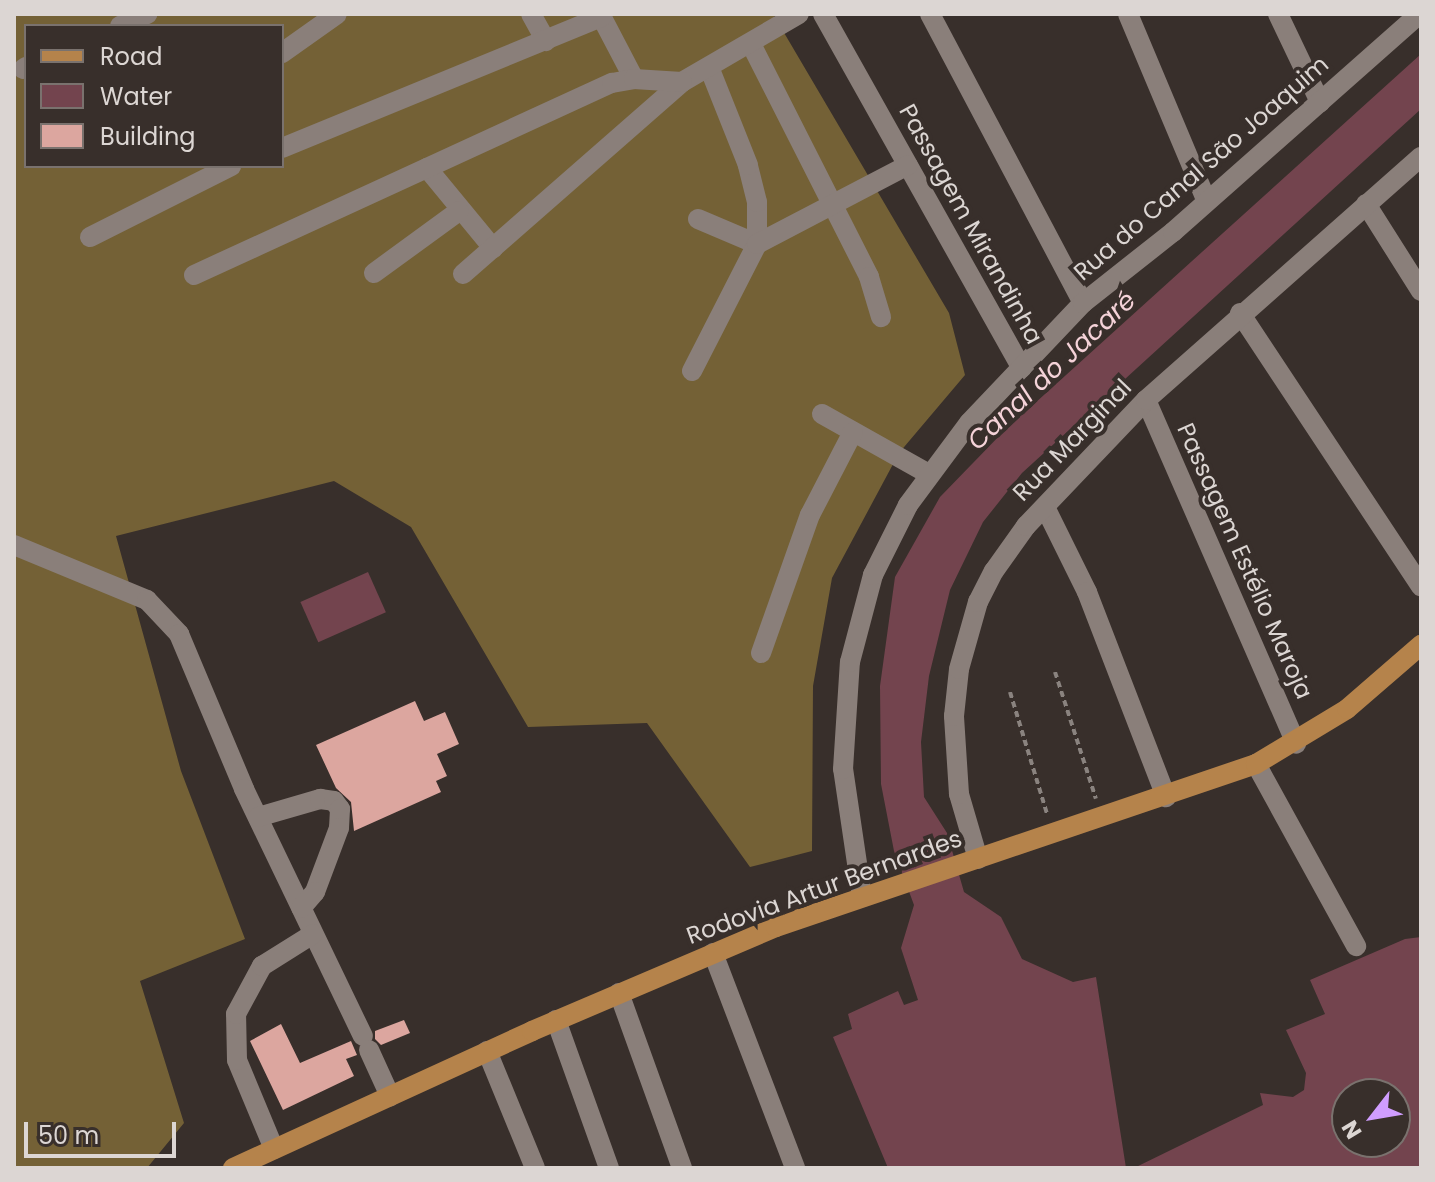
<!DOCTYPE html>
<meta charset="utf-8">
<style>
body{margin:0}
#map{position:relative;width:1435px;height:1182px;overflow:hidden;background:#382f2b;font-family:Poppins,sans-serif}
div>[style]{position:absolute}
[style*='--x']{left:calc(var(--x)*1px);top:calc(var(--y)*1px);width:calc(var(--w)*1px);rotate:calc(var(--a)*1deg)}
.forest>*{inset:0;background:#746136}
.water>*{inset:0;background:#73444e;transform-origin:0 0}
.building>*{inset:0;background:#dca69f}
.path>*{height:4px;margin-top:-2px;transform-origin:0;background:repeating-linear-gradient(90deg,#8a837f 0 6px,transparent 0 10px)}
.minor>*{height:20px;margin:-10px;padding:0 10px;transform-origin:10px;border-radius:10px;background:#8a7f7a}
.major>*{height:20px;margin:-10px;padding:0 10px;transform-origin:10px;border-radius:10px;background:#b5834b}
span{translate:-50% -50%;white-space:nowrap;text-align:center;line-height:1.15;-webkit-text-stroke:8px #382f2b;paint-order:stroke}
.street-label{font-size:24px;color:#dcd6d3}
.water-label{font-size:26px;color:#f5d3d9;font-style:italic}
.frame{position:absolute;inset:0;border:16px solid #dcd6d3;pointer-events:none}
.legend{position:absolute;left:24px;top:24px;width:260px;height:144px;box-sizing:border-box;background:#382f2b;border:2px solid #7a726e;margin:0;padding:10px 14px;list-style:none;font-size:24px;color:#dcd6d3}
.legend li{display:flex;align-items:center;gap:16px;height:40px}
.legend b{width:40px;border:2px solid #7a726e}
.north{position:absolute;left:1331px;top:1078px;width:80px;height:80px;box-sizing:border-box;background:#382f2b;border:2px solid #7a726e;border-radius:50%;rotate:239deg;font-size:22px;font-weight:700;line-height:32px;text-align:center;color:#dcd6d3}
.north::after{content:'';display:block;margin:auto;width:28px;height:36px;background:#d09dff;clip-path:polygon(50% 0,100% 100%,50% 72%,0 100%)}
.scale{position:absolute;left:24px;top:1122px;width:152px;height:36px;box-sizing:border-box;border:4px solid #dcd6d3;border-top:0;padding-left:10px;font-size:24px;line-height:28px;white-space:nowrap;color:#dcd6d3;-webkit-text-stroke:6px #382f2b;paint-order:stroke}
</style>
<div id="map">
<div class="forest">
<i style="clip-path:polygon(evenodd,14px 14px,773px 14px,949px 313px,965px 375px,899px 453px,832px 578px,813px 686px,812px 851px,750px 867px,647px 723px,528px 727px,411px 527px,334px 481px,116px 536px,181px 771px,245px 939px,140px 981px,184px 1123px,147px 1168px,14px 1168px,14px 14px,26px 26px,282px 26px,282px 166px,26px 166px,26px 26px)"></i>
</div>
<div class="water">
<i style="clip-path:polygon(1421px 54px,1421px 109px,1022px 473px,983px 522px,950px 590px,929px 676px,921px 742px,924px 797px,947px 833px,964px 892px,1001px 917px,1022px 959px,1073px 982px,1096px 977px,1126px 1168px,888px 1168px,833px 1037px,852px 1029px,848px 1014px,898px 991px,904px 1005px,918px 1000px,901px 948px,914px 905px,894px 851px,881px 784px,880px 686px,895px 577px,940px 497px,1004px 431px)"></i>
<i style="left:368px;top:572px;width:44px;height:74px;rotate:66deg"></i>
<i style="clip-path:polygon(evenodd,1421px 937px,1421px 1168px,1134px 1168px,1263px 1105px,1260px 1093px,1293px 1097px,1304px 1090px,1306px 1073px,1286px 1030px,1325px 1014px,1310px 980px,1405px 939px,1421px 937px,1347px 1094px,1395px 1094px,1395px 1142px,1347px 1142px,1347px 1094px)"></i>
</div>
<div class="building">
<i style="clip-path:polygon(415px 701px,424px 721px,445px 712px,459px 744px,437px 754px,447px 776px,436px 781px,441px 792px,354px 831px,351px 802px,336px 788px,316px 745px)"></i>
<i style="clip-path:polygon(404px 1020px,410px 1033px,381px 1045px,375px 1039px,375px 1031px)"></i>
<i style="clip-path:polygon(281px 1024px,300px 1063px,351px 1041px,357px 1055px,346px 1059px,354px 1076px,283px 1110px,250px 1041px)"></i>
</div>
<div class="path">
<i style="--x:1055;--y:672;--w:133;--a:72.1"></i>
<i style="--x:1010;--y:692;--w:127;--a:73.1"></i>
</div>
<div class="minor">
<i style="--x:531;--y:14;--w:31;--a:61"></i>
<i style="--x:600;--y:14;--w:73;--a:62.4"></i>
<i style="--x:823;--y:14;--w:406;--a:60.7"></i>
<i style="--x:930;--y:14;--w:327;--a:62.1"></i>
<i style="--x:1128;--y:14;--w:202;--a:67.2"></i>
<i style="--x:1278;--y:14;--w:98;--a:64.5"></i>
<i style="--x:120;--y:26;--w:30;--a:-24"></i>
<i style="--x:751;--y:44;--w:261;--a:63.1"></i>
<i style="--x:869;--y:277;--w:42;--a:73.3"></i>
<i style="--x:282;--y:53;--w:67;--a:-35.3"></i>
<i style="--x:23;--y:69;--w:4;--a:-34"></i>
<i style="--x:282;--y:148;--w:345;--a:-22.3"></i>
<i style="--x:427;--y:168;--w:104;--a:50.5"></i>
<i style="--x:1366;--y:204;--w:103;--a:57.7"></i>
<i style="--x:698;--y:219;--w:64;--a:23"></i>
<i style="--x:757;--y:244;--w:42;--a:-90"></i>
<i style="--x:757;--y:202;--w:38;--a:-104"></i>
<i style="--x:748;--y:165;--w:105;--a:-111.7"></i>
<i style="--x:90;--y:237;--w:158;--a:-26.7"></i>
<i style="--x:374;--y:273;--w:105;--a:-36.1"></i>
<i style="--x:463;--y:274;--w:291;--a:-41.2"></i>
<i style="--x:682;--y:82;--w:135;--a:-30.2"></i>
<i style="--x:194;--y:275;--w:460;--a:-24.7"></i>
<i style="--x:612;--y:83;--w:22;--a:-10"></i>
<i style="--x:634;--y:79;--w:48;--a:3.6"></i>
<i style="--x:1240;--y:313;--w:328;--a:56.5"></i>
<i style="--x:692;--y:371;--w:143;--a:-62.9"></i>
<i style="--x:757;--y:244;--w:170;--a:-27.6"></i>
<i style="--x:1146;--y:400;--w:375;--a:66.4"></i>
<i style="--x:822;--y:414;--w:123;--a:29.3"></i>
<i style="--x:1045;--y:507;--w:95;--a:63.7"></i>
<i style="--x:1087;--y:592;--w:220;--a:68.9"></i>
<i style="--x:14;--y:545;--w:144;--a:22.5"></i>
<i style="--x:147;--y:600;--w:47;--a:46.7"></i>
<i style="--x:179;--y:634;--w:168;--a:67.2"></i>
<i style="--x:244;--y:789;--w:274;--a:64.3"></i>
<i style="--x:761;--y:653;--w:146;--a:-70.5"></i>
<i style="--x:810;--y:515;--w:93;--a:-62.6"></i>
<i style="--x:1256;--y:764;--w:208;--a:61.2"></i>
<i style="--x:258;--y:817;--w:65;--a:-16.2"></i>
<i style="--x:320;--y:799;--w:14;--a:8"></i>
<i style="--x:334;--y:801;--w:10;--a:53"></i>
<i style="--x:340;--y:809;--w:19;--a:93"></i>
<i style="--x:339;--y:828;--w:68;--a:110.6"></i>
<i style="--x:315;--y:892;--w:21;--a:131"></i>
<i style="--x:978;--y:859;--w:68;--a:-106.3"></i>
<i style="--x:959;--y:794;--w:78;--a:-93.7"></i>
<i style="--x:954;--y:716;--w:47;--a:-83.9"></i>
<i style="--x:959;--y:669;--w:70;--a:-74.2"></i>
<i style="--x:978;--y:602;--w:35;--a:-63"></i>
<i style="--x:994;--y:571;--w:55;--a:-54.6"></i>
<i style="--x:1026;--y:526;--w:174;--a:-46.4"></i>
<i style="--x:1146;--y:400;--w:367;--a:-41.5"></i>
<i style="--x:862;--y:897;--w:129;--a:-98.4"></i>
<i style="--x:843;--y:769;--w:107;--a:-86.3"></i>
<i style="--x:850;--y:662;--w:90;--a:-75.2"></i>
<i style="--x:873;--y:575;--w:78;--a:-63.4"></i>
<i style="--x:908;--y:505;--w:102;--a:-53.4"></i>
<i style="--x:969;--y:423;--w:166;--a:-46.5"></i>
<i style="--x:1083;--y:303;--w:115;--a:-38.3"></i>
<i style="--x:1173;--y:232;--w:329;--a:-41.5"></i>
<i style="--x:713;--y:953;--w:230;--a:69.1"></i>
<i style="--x:619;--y:993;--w:186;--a:70.2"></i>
<i style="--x:556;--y:1020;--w:157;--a:70.3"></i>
<i style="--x:369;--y:1050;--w:51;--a:65.5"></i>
<i style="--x:487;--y:1051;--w:126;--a:67.7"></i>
<i style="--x:274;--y:1149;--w:96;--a:-112.6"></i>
<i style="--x:237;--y:1060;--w:46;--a:-91.2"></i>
<i style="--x:236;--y:1014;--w:55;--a:-61.6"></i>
<i style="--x:262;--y:966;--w:60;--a:-32.1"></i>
</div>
<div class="major">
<i style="--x:233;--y:1168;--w:329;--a:-24.6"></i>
<i style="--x:532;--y:1031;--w:265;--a:-23.1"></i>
<i style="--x:776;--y:927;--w:507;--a:-18.76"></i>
<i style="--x:1256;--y:764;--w:106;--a:-31.1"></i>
<i style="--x:1347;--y:709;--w:98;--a:-40.9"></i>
</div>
<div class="street-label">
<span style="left:1201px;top:168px;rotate:-41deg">Rua do Canal São Joaquim</span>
<span style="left:971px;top:224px;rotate:61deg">Passagem Mirandinha</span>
<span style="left:1072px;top:440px;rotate:-46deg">Rua Marginal</span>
<span style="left:1245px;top:561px;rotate:66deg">Passagem Estélio Maroja</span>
<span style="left:824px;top:887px;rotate:-20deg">Rodovia Artur Bernardes</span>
</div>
<div class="water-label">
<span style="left:1052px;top:371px;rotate:-43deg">Canal do Jacaré</span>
</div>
<div class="frame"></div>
<ul class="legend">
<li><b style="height:10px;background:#b5834b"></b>Road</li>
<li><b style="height:22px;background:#73444e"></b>Water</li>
<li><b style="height:22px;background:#dca69f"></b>Building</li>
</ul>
<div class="north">N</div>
<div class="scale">50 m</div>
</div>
